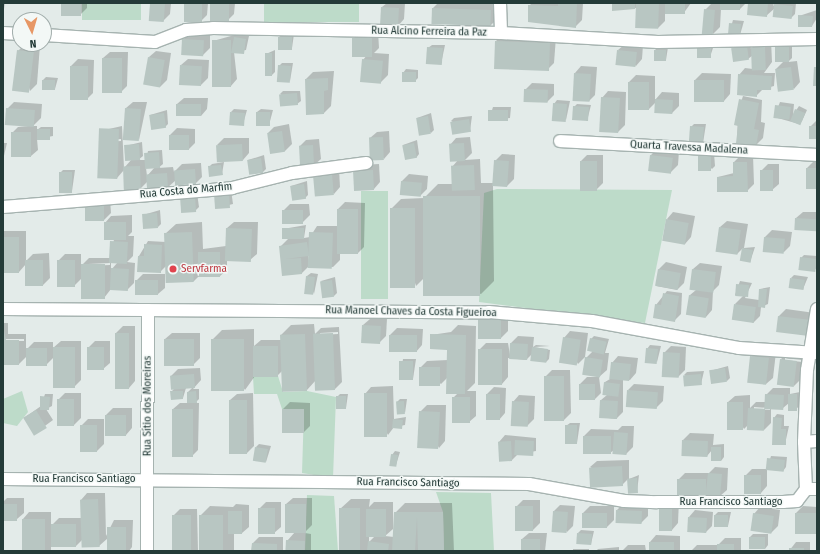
<!DOCTYPE html>
<meta charset="utf-8">
<style>
body{margin:0}
#map{position:relative;width:820px;height:554px;overflow:hidden;background:#e3ebe9;font-family:"Fira Sans Condensed",sans-serif}
div>[style]{position:absolute}
[style*='--x']{left:calc(var(--x)*1px);top:calc(var(--y)*1px);width:calc(var(--w)*1px);rotate:calc(var(--a)*1deg)}
.green>*{inset:0;background:#bddbc9;transform-origin:0 0}
.shadow>*{inset:0;background:#0003;transform-origin:0 0}
.building>*{inset:0;background:#b8c6c2;transform-origin:0 0}
.roads{filter:drop-shadow(1px 0 #a6b3b0) drop-shadow(-1px 0 #a6b3b0) drop-shadow(0 1px #a6b3b0) drop-shadow(0 -1px #a6b3b0)}
.minor>*{height:12px;margin:-6px;padding:0 6px;transform-origin:6px;border-radius:6px;background:#fff}
.dots>*{width:11px;height:11px;translate:-50% -50%;box-sizing:border-box;border:2px solid #f3f8f6;border-radius:50%}
span{translate:-50% -50%;white-space:nowrap;text-align:center;line-height:1.15;-webkit-text-stroke:3px #f3f8f6;paint-order:stroke}
.street-label{font-size:11px;color:#243b38}
.health-label{font-size:11px;color:#be3a42}
.left{translate:0 -50%;text-align:left}
.frame{position:absolute;inset:0;border:4px solid #243b38;pointer-events:none}
.north{position:absolute;left:12px;top:12px;width:40px;height:40px;box-sizing:border-box;background:#f3f8f6;border:1px solid #a0acaa;border-radius:50%;rotate:175deg;font-size:11px;font-weight:700;line-height:16px;text-align:center;color:#243b38}
.north::after{content:'';display:block;margin:auto;width:14px;height:18px;background:#e79765;clip-path:polygon(50% 0,100% 100%,50% 72%,0 100%)}
</style>
<div id="map">
<div class="green">
<i style="left:82px;top:3px;width:59px;height:17px"></i>
<i style="left:264px;top:3px;width:95px;height:19px"></i>
<i style="clip-path:polygon(497px 189px,672px 190px,645px 323px,479px 302px,484px 193px)"></i>
<i style="left:361px;top:191px;width:27px;height:108px"></i>
<i style="clip-path:polygon(278px 376px,283px 392px,307px 391px,336px 397px,333px 478px,302px 473px,304px 409px,282px 409px,277px 394px,254px 394px,253px 377px)"></i>
<i style="clip-path:polygon(22px 391px,28px 412px,17px 426px,3px 423px,3px 399px)"></i>
<i style="clip-path:polygon(436px 492px,491px 493px,494px 551px,444px 551px,443px 512px)"></i>
<i style="clip-path:polygon(307px 495px,334px 496px,338px 551px,305px 551px)"></i>
</div>
<div class="shadow">
<i style="clip-path:polygon(3px 3px,5px 3px,3px 15px)"></i>
<i style="clip-path:polygon(62px 3px,87px 3px,87px 8px,80px 15px)"></i>
<i style="clip-path:polygon(171px 3px,170px 14px,163px 21px,151px 4px)"></i>
<i style="clip-path:polygon(185px 3px,208px 3px,207px 15px,200px 22px)"></i>
<i style="clip-path:polygon(211px 3px,235px 3px,234px 14px,228px 20px)"></i>
<i style="clip-path:polygon(387px 3px,405px 3px,404px 19px,398px 26px,382px 7px)"></i>
<i style="clip-path:polygon(438px 3px,497px 3px,497px 19px,490px 26px,432px 23px,433px 8px)"></i>
<i style="clip-path:polygon(532px 3px,583px 3px,582px 20px,575px 27px,559px 26px,559px 20px,529px 6px)"></i>
<i style="clip-path:polygon(613px 3px,691px 3px,683px 14px,665px 13px,665px 21px,658px 28px,636px 8px,613px 10px)"></i>
<i style="clip-path:polygon(712px 3px,746px 3px,740px 9px,721px 9px,720px 27px,713px 34px,705px 10px)"></i>
<i style="clip-path:polygon(749px 3px,774px 3px,773px 6px,777px 3px,796px 3px,795px 14px,791px 18px,775px 8px,766px 16px)"></i>
<i style="clip-path:polygon(817px 10px,817px 18px,812px 26px,799px 16px)"></i>
<i style="clip-path:polygon(733px 20px,744px 21px,740px 35px,729px 34px)"></i>
<i style="clip-path:polygon(378px 31px,379px 48px,374px 53px,389px 54px,388px 75px,381px 82px,363px 60px,367px 55px,353px 39px,360px 32px)"></i>
<i style="clip-path:polygon(189px 33px,210px 34px,210px 48px,203px 55px,183px 40px)"></i>
<i style="clip-path:polygon(238px 34px,249px 36px,246px 50px,234px 52px,237px 79px,231px 86px,213px 41px)"></i>
<i style="clip-path:polygon(283px 34px,294px 34px,292px 48px,279px 37px)"></i>
<i style="clip-path:polygon(502px 35px,556px 37px,554px 63px,547px 70px,496px 41px)"></i>
<i style="clip-path:polygon(771px 40px,772px 62px,764px 73px,775px 73px,774px 86px,763px 89px,756px 96px,739px 75px,745px 68px,753px 69px,753px 55px,748px 59px,732px 48px,750px 43px,751px 49px,759px 41px)"></i>
<i style="clip-path:polygon(792px 42px,792px 58px,788px 62px,797px 61px,800px 82px,794px 89px,776px 69px,784px 61px,776px 45px)"></i>
<i style="clip-path:polygon(25px 44px,40px 45px,37px 84px,30px 91px,18px 51px)"></i>
<i style="clip-path:polygon(625px 44px,643px 45px,642px 59px,636px 66px,618px 50px)"></i>
<i style="clip-path:polygon(432px 45px,445px 45px,441px 64px,428px 48px)"></i>
<i style="clip-path:polygon(714px 45px,710px 57px,698px 47px)"></i>
<i style="clip-path:polygon(658px 47px,668px 47px,666px 60px,655px 50px)"></i>
<i style="clip-path:polygon(275px 50px,275px 72px,272px 75px,266px 54px)"></i>
<i style="clip-path:polygon(156px 51px,171px 53px,167px 80px,160px 87px,149px 57px)"></i>
<i style="clip-path:polygon(110px 52px,128px 52px,127px 86px,121px 92px,103px 58px)"></i>
<i style="clip-path:polygon(78px 59px,94px 60px,93px 93px,86px 100px,71px 66px)"></i>
<i style="clip-path:polygon(188px 59px,209px 60px,208px 78px,201px 85px,181px 65px)"></i>
<i style="clip-path:polygon(282px 63px,293px 63px,290px 81px,279px 66px)"></i>
<i style="clip-path:polygon(581px 66px,597px 67px,595px 95px,589px 101px,575px 73px)"></i>
<i style="clip-path:polygon(406px 69px,418px 70px,418px 78px,415px 81px,403px 73px)"></i>
<i style="clip-path:polygon(334px 71px,331px 106px,324px 113px,306px 79px,313px 72px)"></i>
<i style="clip-path:polygon(702px 73px,731px 74px,730px 94px,724px 101px,695px 80px)"></i>
<i style="clip-path:polygon(636px 75px,655px 76px,655px 100px,662px 92px,679px 93px,679px 106px,672px 113px,656px 102px,648px 110px,629px 82px)"></i>
<i style="clip-path:polygon(46px 77px,58px 78px,55px 89px,43px 80px)"></i>
<i style="clip-path:polygon(532px 83px,554px 84px,554px 95px,547px 102px,525px 90px)"></i>
<i style="clip-path:polygon(283px 91px,300px 91px,301px 101px,297px 104px,280px 94px)"></i>
<i style="clip-path:polygon(608px 91px,626px 92px,625px 125px,618px 132px,602px 98px)"></i>
<i style="clip-path:polygon(743px 96px,762px 100px,761px 122px,765px 123px,763px 138px,756px 145px,737px 142px,738px 111px)"></i>
<i style="clip-path:polygon(184px 98px,208px 98px,207px 109px,201px 116px,177px 104px)"></i>
<i style="clip-path:polygon(557px 100px,570px 101px,566px 120px,554px 104px)"></i>
<i style="clip-path:polygon(14px 102px,42px 104px,41px 118px,33px 126px,37px 126px,37px 130px,41px 127px,53px 127px,53px 136px,37px 139px,38px 150px,31px 156px,12px 133px,18px 127px,29px 126px,7px 109px)"></i>
<i style="clip-path:polygon(133px 102px,147px 102px,139px 140px,126px 108px)"></i>
<i style="clip-path:polygon(780px 102px,794px 104px,793px 115px,799px 106px,807px 110px,802px 121px,799px 124px,774px 117px)"></i>
<i style="clip-path:polygon(577px 104px,591px 105px,587px 121px,574px 107px)"></i>
<i style="clip-path:polygon(493px 107px,511px 107px,510px 118px,489px 120px)"></i>
<i style="clip-path:polygon(234px 109px,247px 110px,243px 124px,231px 112px)"></i>
<i style="clip-path:polygon(261px 109px,273px 110px,269px 125px,257px 112px)"></i>
<i style="clip-path:polygon(167px 110px,168px 124px,165px 127px,150px 115px)"></i>
<i style="clip-path:polygon(431px 113px,434px 130px,431px 133px,417px 118px)"></i>
<i style="clip-path:polygon(472px 116px,470px 131px,451px 121px,454px 118px)"></i>
<i style="clip-path:polygon(817px 120px,817px 139px,810px 127px)"></i>
<i style="clip-path:polygon(289px 124px,292px 144px,285px 151px,271px 153px,268px 133px,274px 127px)"></i>
<i style="clip-path:polygon(694px 124px,706px 124px,703px 143px,691px 127px)"></i>
<i style="clip-path:polygon(evenodd,122px 126px,124px 168px,132px 159px,125px 146px,142px 142px,143px 156px,138px 160px,146px 160px,148px 151px,162px 150px,163px 164px,158px 168px,173px 167px,174px 172px,182px 164px,201px 163px,202px 177px,196px 183px,176px 180px,167px 188px,147px 182px,140px 189px,124px 170px,117px 178px,100px 131px,122px 126px,121px 139px,121px 141px,105px 142px,105px 140px,121px 139px,122px 126px,155px 167px,147px 176px,146px 168px,155px 167px)"></i>
<i style="clip-path:polygon(177px 128px,195px 129px,195px 143px,188px 150px,170px 135px)"></i>
<i style="clip-path:polygon(389px 131px,390px 152px,384px 159px,370px 138px,377px 132px)"></i>
<i style="clip-path:polygon(470px 137px,472px 153px,465px 160px,480px 159px,481px 183px,494px 183px,495px 161px,502px 154px,515px 155px,514px 179px,507px 186px,493px 185px,494px 281px,481px 294px,425px 277px,416px 286px,391px 209px,401px 199px,424px 198px,438px 184px,453px 184px,452px 167px,458px 160px,450px 145px,456px 138px)"></i>
<i style="clip-path:polygon(224px 138px,249px 138px,249px 153px,243px 160px,217px 145px)"></i>
<i style="clip-path:polygon(319px 139px,321px 159px,314px 165px,300px 146px,306px 140px)"></i>
<i style="clip-path:polygon(417px 140px,419px 154px,416px 158px,403px 145px)"></i>
<i style="clip-path:polygon(3px 143px,7px 143px,3px 160px)"></i>
<i style="clip-path:polygon(657px 149px,679px 151px,678px 165px,671px 172px,650px 156px)"></i>
<i style="clip-path:polygon(714px 153px,715px 166px,712px 169px,699px 157px)"></i>
<i style="clip-path:polygon(264px 155px,266px 169px,262px 173px,248px 160px)"></i>
<i style="clip-path:polygon(587px 155px,603px 155px,603px 183px,596px 190px,581px 161px)"></i>
<i style="clip-path:polygon(753px 155px,754px 184px,747px 191px,718px 177px,734px 173px,734px 162px,740px 156px)"></i>
<i style="clip-path:polygon(224px 162px,222px 174px,209px 167px,212px 164px)"></i>
<i style="clip-path:polygon(813px 162px,817px 162px,817px 188px,807px 168px)"></i>
<i style="clip-path:polygon(379px 164px,380px 182px,374px 189px,354px 172px,361px 165px)"></i>
<i style="clip-path:polygon(768px 164px,779px 164px,779px 184px,772px 190px,761px 171px)"></i>
<i style="clip-path:polygon(339px 168px,340px 187px,334px 194px,315px 176px)"></i>
<i style="clip-path:polygon(63px 170px,75px 170px,72px 191px,60px 173px)"></i>
<i style="clip-path:polygon(409px 174px,428px 176px,427px 189px,420px 196px,401px 194px,402px 181px)"></i>
<i style="clip-path:polygon(307px 181px,308px 195px,305px 198px,291px 186px)"></i>
<i style="clip-path:polygon(231px 190px,233px 204px,216px 208px)"></i>
<i style="clip-path:polygon(197px 193px,199px 207px,195px 211px,184px 195px)"></i>
<i style="clip-path:polygon(110px 199px,111px 213px,104px 220px,86px 207px,93px 200px)"></i>
<i style="clip-path:polygon(evenodd,345px 202px,365px 203px,364px 247px,357px 254px,340px 253px,340px 260px,333px 267px,310px 265px,302px 273px,283px 275px,280px 247px,288px 239px,283px 229px,306px 225px,304px 238px,310px 237px,317px 226px,338px 226px,338px 209px,345px 202px,308px 255px,310px 255px,310px 265px,308px 265px,308px 255px)"></i>
<i style="clip-path:polygon(290px 204px,309px 204px,310px 215px,303px 222px,283px 211px)"></i>
<i style="clip-path:polygon(160px 210px,161px 224px,158px 227px,143px 215px)"></i>
<i style="clip-path:polygon(673px 212px,695px 216px,691px 237px,685px 244px,667px 219px)"></i>
<i style="clip-path:polygon(803px 212px,817px 212px,815px 230px,796px 218px)"></i>
<i style="clip-path:polygon(evenodd,132px 215px,132px 232px,128px 236px,134px 236px,133px 256px,127px 262px,135px 263px,134px 283px,127px 290px,111px 289px,104px 298px,82px 278px,74px 286px,58px 261px,65px 254px,81px 254px,81px 266px,89px 258px,111px 258px,114px 239px,105px 223px,111px 216px,132px 215px,111px 262px,118px 262px,111px 270px,111px 262px,132px 215px,110px 263px,110px 265px,88px 266px,88px 264px,110px 263px)"></i>
<i style="clip-path:polygon(727px 221px,748px 224px,744px 248px,755px 247px,750px 262px,743px 248px,737px 254px,720px 227px)"></i>
<i style="clip-path:polygon(202px 222px,203px 249px,226px 246px,227px 228px,234px 222px,258px 222px,257px 254px,250px 260px,227px 260px,227px 270px,220px 276px,200px 275px,194px 281px,168px 282px,167px 265px,160px 272px,139px 256px,148px 241px,166px 242px,165px 234px,176px 224px)"></i>
<i style="clip-path:polygon(772px 230px,792px 232px,790px 246px,784px 252px,764px 251px,765px 237px)"></i>
<i style="clip-path:polygon(3px 231px,26px 231px,26px 261px,33px 254px,49px 253px,50px 278px,43px 285px,26px 264px,19px 272px,3px 272px)"></i>
<i style="clip-path:polygon(804px 255px,817px 256px,817px 270px,801px 258px)"></i>
<i style="clip-path:polygon(666px 262px,687px 267px,684px 283px,677px 290px,656px 286px,659px 269px)"></i>
<i style="clip-path:polygon(700px 263px,722px 266px,719px 285px,713px 291px,712px 310px,706px 317px,688px 314px,690px 295px,696px 290px,693px 269px)"></i>
<i style="clip-path:polygon(311px 273px,318px 274px,314px 294px,307px 276px)"></i>
<i style="clip-path:polygon(143px 274px,165px 274px,165px 288px,158px 294px,137px 294px,136px 281px)"></i>
<i style="clip-path:polygon(794px 275px,808px 277px,803px 289px,791px 278px)"></i>
<i style="clip-path:polygon(335px 277px,337px 293px,334px 296px,321px 281px)"></i>
<i style="clip-path:polygon(740px 281px,752px 283px,745px 298px,759px 300px,760px 289px,770px 287px,768px 304px,761px 307px,760px 316px,753px 323px,735px 304px,743px 296px,735px 295px)"></i>
<i style="clip-path:polygon(667px 291px,682px 293px,681px 314px,674px 321px,656px 305px)"></i>
<i style="clip-path:polygon(786px 309px,815px 313px,812px 328px,806px 335px,777px 331px,779px 316px)"></i>
<i style="clip-path:polygon(508px 311px,508px 331px,501px 338px,480px 338px)"></i>
<i style="clip-path:polygon(370px 319px,387px 319px,386px 336px,380px 342px,363px 325px)"></i>
<i style="clip-path:polygon(evenodd,3px 323px,8px 323px,8px 334px,26px 334px,26px 350px,34px 342px,53px 342px,53px 348px,61px 341px,81px 341px,81px 380px,74px 387px,54px 357px,47px 364px,28px 355px,19px 364px,3px 364px,3px 323px,5px 339px,24px 339px,24px 341px,3px 341px,5px 339px)"></i>
<i style="clip-path:polygon(evenodd,314px 324px,315px 334px,321px 328px,339px 327px,342px 382px,335px 389px,316px 380px,307px 390px,283px 370px,278px 375px,255px 376px,245px 390px,212px 340px,222px 330px,254px 329px,254px 346px,261px 340px,282px 340px,281px 335px,291px 325px,314px 324px,338px 332px,338px 334px,320px 335px,320px 333px,338px 332px)"></i>
<i style="clip-path:polygon(458px 325px,476px 326px,475px 383px,467px 391px,476px 391px,476px 416px,469px 422px,453px 398px,458px 393px,447px 378px,441px 384px,420px 368px,427px 361px,448px 360px,448px 349px,431px 335px,451px 332px)"></i>
<i style="clip-path:polygon(123px 326px,135px 326px,135px 381px,129px 388px,116px 333px)"></i>
<i style="clip-path:polygon(397px 328px,423px 329px,422px 345px,416px 352px,390px 351px,390px 335px)"></i>
<i style="clip-path:polygon(570px 331px,588px 333px,585px 357px,578px 364px,564px 338px)"></i>
<i style="clip-path:polygon(172px 333px,200px 333px,200px 358px,193px 365px,165px 339px)"></i>
<i style="clip-path:polygon(518px 336px,534px 337px,533px 347px,536px 345px,550px 346px,534px 347px,550px 350px,549px 359px,546px 362px,532px 354px,526px 360px,508px 358px,508px 377px,502px 384px,479px 350px,486px 343px,508px 343px,510px 355px,511px 343px)"></i>
<i style="clip-path:polygon(594px 336px,609px 339px,605px 353px,609px 353px,607px 370px,599px 377px,601px 393px,594px 400px,580px 399px,580px 384px,587px 377px,597px 377px,586px 358px,593px 351px,591px 339px)"></i>
<i style="clip-path:polygon(95px 341px,110px 341px,110px 363px,103px 369px,88px 348px)"></i>
<i style="clip-path:polygon(650px 345px,661px 346px,657px 362px,647px 349px)"></i>
<i style="clip-path:polygon(671px 346px,686px 347px,685px 370px,678px 377px,664px 353px)"></i>
<i style="clip-path:polygon(758px 350px,776px 352px,773px 378px,766px 384px,751px 357px)"></i>
<i style="clip-path:polygon(evenodd,787px 353px,803px 354px,800px 380px,794px 386px,781px 359px,787px 353px,785px 358px,802px 360px,802px 362px,785px 360px,785px 358px)"></i>
<i style="clip-path:polygon(618px 356px,638px 358px,636px 373px,630px 380px,623px 379px,623px 412px,616px 419px,600px 417px,601px 400px,607px 395px,605px 382px,610px 379px,612px 363px)"></i>
<i style="clip-path:polygon(403px 359px,416px 359px,413px 379px,400px 379px)"></i>
<i style="clip-path:polygon(728px 366px,730px 378px,727px 381px,710px 371px)"></i>
<i style="clip-path:polygon(200px 368px,201px 380px,193px 389px,199px 389px,199px 399px,195px 403px,199px 403px,198px 450px,192px 456px,173px 409px,180px 403px,188px 403px,188px 392px,193px 387px,186px 388px,183px 398px,171px 392px,175px 388px,171px 376px,178px 369px)"></i>
<i style="clip-path:polygon(552px 370px,570px 370px,571px 413px,564px 420px,545px 377px)"></i>
<i style="clip-path:polygon(704px 371px,701px 384px,684px 375px,687px 372px)"></i>
<i style="clip-path:polygon(634px 384px,664px 386px,663px 401px,656px 408px,628px 390px)"></i>
<i style="clip-path:polygon(393px 386px,394px 419px,406px 417px,405px 425px,394px 427px,388px 435px,365px 394px,371px 387px)"></i>
<i style="clip-path:polygon(494px 387px,506px 388px,505px 413px,499px 420px,487px 394px)"></i>
<i style="clip-path:polygon(evenodd,773px 388px,790px 388px,790px 394px,800px 392px,800px 407px,789px 410px,789px 403px,783px 408px,771px 408px,771px 423px,764px 430px,749px 424px,744px 429px,728px 402px,735px 396px,750px 395px,750px 408px,756px 402px,766px 402px,766px 395px,773px 388px,754px 407px,770px 408px,770px 410px,754px 409px,754px 407px)"></i>
<i style="clip-path:polygon(65px 393px,81px 393px,81px 418px,74px 425px,58px 400px)"></i>
<i style="clip-path:polygon(253px 393px,254px 446px,247px 453px,230px 400px,237px 394px)"></i>
<i style="clip-path:polygon(45px 394px,53px 394px,52px 406px,46px 409px,53px 420px,34px 434px,24px 418px,41px 406px)"></i>
<i style="clip-path:polygon(340px 394px,348px 394px,346px 408px,337px 397px)"></i>
<i style="clip-path:polygon(519px 395px,535px 396px,534px 419px,527px 426px,513px 402px)"></i>
<i style="clip-path:polygon(400px 399px,407px 399px,405px 413px,397px 402px)"></i>
<i style="clip-path:polygon(290px 402px,310px 403px,310px 426px,303px 433px,283px 409px)"></i>
<i style="clip-path:polygon(427px 405px,446px 405px,445px 441px,439px 448px,420px 412px)"></i>
<i style="clip-path:polygon(113px 408px,132px 408px,132px 428px,126px 435px,106px 415px)"></i>
<i style="clip-path:polygon(777px 414px,784px 415px,784px 426px,789px 426px,785px 444px,774px 418px)"></i>
<i style="clip-path:polygon(88px 419px,104px 419px,104px 444px,97px 451px,81px 426px)"></i>
<i style="clip-path:polygon(570px 423px,580px 423px,577px 443px,566px 426px)"></i>
<i style="clip-path:polygon(622px 426px,634px 426px,633px 447px,626px 454px,614px 450px,610px 453px,584px 453px,584px 436px,591px 429px,618px 430px)"></i>
<i style="clip-path:polygon(690px 433px,714px 434px,713px 445px,724px 444px,724px 457px,721px 461px,712px 450px,707px 456px,683px 440px)"></i>
<i style="clip-path:polygon(505px 435px,536px 438px,536px 451px,518px 454px,512px 460px,499px 442px)"></i>
<i style="clip-path:polygon(259px 444px,271px 446px,266px 462px,256px 447px)"></i>
<i style="clip-path:polygon(395px 451px,400px 452px,396px 465px,392px 455px)"></i>
<i style="clip-path:polygon(771px 456px,787px 457px,786px 467px,783px 471px,767px 469px,767px 486px,761px 493px,745px 476px,752px 469px,767px 469px)"></i>
<i style="clip-path:polygon(629px 460px,629px 479px,639px 475px,637px 492px,630px 493px,628px 479px,622px 485px,590px 467px,597px 461px)"></i>
<i style="clip-path:polygon(715px 467px,728px 468px,727px 490px,720px 496px,678px 495px,678px 480px,685px 473px,709px 473px)"></i>
<i style="clip-path:polygon(87px 493px,105px 493px,106px 536px,114px 520px,133px 520px,132px 547px,129px 551px,108px 551px,108px 538px,99px 546px,82px 540px,76px 546px,51px 546px,51px 551px,23px 551px,23px 519px,29px 512px,51px 512px,51px 526px,59px 518px,81px 518px,81px 500px)"></i>
<i style="clip-path:polygon(7px 498px,24px 498px,24px 513px,17px 519px,3px 520px,3px 502px)"></i>
<i style="clip-path:polygon(293px 498px,312px 498px,312px 525px,305px 532px,299px 532px,311px 534px,311px 551px,286px 551px,287px 541px,295px 532px,286px 504px)"></i>
<i style="clip-path:polygon(evenodd,351px 499px,370px 499px,369px 507px,374px 502px,393px 502px,393px 529px,385px 536px,394px 537px,395px 513px,405px 503px,452px 503px,454px 551px,340px 551px,340px 509px,351px 499px,369px 536px,375px 536px,369px 542px,369px 536px)"></i>
<i style="clip-path:polygon(523px 500px,540px 500px,540px 523px,533px 530px,516px 507px)"></i>
<i style="clip-path:polygon(667px 500px,679px 500px,678px 523px,672px 530px)"></i>
<i style="clip-path:polygon(266px 502px,281px 502px,281px 527px,274px 533px,259px 509px)"></i>
<i style="clip-path:polygon(624px 503px,648px 504px,648px 516px,641px 523px,617px 510px)"></i>
<i style="clip-path:polygon(236px 504px,249px 505px,249px 527px,242px 533px,234px 533px,234px 551px,201px 551px,200px 516px,210px 506px,233px 507px)"></i>
<i style="clip-path:polygon(560px 505px,575px 506px,573px 526px,567px 532px,554px 511px)"></i>
<i style="clip-path:polygon(590px 506px,614px 506px,614px 520px,607px 527px,583px 513px)"></i>
<i style="clip-path:polygon(803px 506px,817px 507px,817px 534px,796px 513px)"></i>
<i style="clip-path:polygon(760px 507px,780px 510px,778px 526px,771px 533px,754px 514px)"></i>
<i style="clip-path:polygon(180px 509px,197px 509px,198px 551px,174px 551px,173px 516px)"></i>
<i style="clip-path:polygon(695px 510px,713px 512px,712px 526px,705px 533px,689px 517px)"></i>
<i style="clip-path:polygon(718px 512px,731px 512px,728px 526px,715px 515px)"></i>
<i style="clip-path:polygon(581px 530px,594px 531px,591px 544px,578px 533px)"></i>
<i style="clip-path:polygon(529px 533px,547px 533px,545px 551px,522px 551px,522px 539px)"></i>
<i style="clip-path:polygon(753px 534px,768px 534px,768px 545px,765px 549px,750px 537px)"></i>
<i style="clip-path:polygon(656px 535px,680px 536px,680px 551px,649px 551px,650px 542px)"></i>
<i style="clip-path:polygon(259px 537px,283px 537px,283px 551px,252px 551px,253px 543px)"></i>
<i style="clip-path:polygon(725px 538px,741px 538px,741px 551px,691px 551px,697px 545px,718px 545px)"></i>
<i style="clip-path:polygon(796px 542px,810px 542px,810px 551px,789px 551px)"></i>
<i style="clip-path:polygon(628px 545px,645px 545px,646px 551px,622px 551px)"></i>
<i style="clip-path:polygon(619px 547px,619px 551px,596px 551px,598px 549px)"></i>
<i style="left:573px;top:549px;width:16px;height:3px"></i>
</div>
<div class="building">
<i style="left:61px;top:3px;width:20px;height:13px"></i>
<i style="left:150px;top:3px;width:15px;height:18px;rotate:4deg"></i>
<i style="left:184px;top:3px;width:18px;height:19px"></i>
<i style="left:210px;top:3px;width:19px;height:18px"></i>
<i style="clip-path:polygon(558px 3px,577px 3px,576px 28px,528px 22px,528px 5px,558px 6px)"></i>
<i style="clip-path:polygon(612px 3px,635px 3px,635px 9px,612px 11px)"></i>
<i style="left:636px;top:3px;width:23px;height:25px;rotate:2deg"></i>
<i style="left:665px;top:3px;width:20px;height:11px"></i>
<i style="left:720px;top:3px;width:20px;height:7px"></i>
<i style="clip-path:polygon(748px 3px,768px 3px,767px 17px,747px 15px)"></i>
<i style="left:774px;top:4px;width:19px;height:13px;rotate:6deg"></i>
<i style="left:381px;top:7px;width:18px;height:19px;rotate:3deg"></i>
<i style="left:432px;top:8px;width:59px;height:16px;rotate:2deg"></i>
<i style="left:704px;top:9px;width:11px;height:25px;rotate:5deg"></i>
<i style="clip-path:polygon(798px 15px,813px 16px,812px 27px,798px 27px)"></i>
<i style="left:729px;top:23px;width:12px;height:12px;rotate:5deg"></i>
<i style="clip-path:polygon(234px 37px,246px 39px,244px 54px,231px 53px,231px 87px,212px 87px,212px 40px,231px 40px,231px 53px)"></i>
<i style="left:278px;top:37px;width:14px;height:13px"></i>
<i style="left:352px;top:38px;width:20px;height:19px"></i>
<i style="left:182px;top:39px;width:22px;height:16px;rotate:3deg"></i>
<i style="left:495px;top:41px;width:55px;height:28px;rotate:2deg"></i>
<i style="left:775px;top:45px;width:14px;height:17px"></i>
<i style="left:747px;top:46px;width:14px;height:16px;rotate:82deg"></i>
<i style="left:427px;top:47px;width:16px;height:17px;rotate:4deg"></i>
<i style="left:697px;top:47px;width:14px;height:11px"></i>
<i style="left:765px;top:47px;width:23px;height:14px;rotate:88deg"></i>
<i style="left:17px;top:50px;width:17px;height:41px;rotate:7deg"></i>
<i style="left:617px;top:50px;width:20px;height:15px;rotate:6deg"></i>
<i style="left:654px;top:50px;width:12px;height:11px"></i>
<i style="left:265px;top:53px;width:7px;height:23px"></i>
<i style="left:148px;top:57px;width:17px;height:28px;rotate:10deg"></i>
<i style="left:102px;top:58px;width:20px;height:35px"></i>
<i style="left:362px;top:59px;width:21px;height:23px;rotate:5deg"></i>
<i style="left:180px;top:65px;width:22px;height:20px;rotate:3deg"></i>
<i style="left:278px;top:65px;width:13px;height:17px;rotate:4deg"></i>
<i style="left:70px;top:66px;width:18px;height:34px"></i>
<i style="left:791px;top:67px;width:23px;height:16px;rotate:83deg"></i>
<i style="clip-path:polygon(814px 67px,817px 67px,817px 86px,813px 86px)"></i>
<i style="left:402px;top:72px;width:14px;height:10px"></i>
<i style="left:574px;top:73px;width:17px;height:28px;rotate:3deg"></i>
<i style="clip-path:polygon(738px 74px,772px 76px,771px 90px,757px 90px,757px 97px,737px 95px)"></i>
<i style="clip-path:polygon(328px 78px,328px 90px,324px 91px,324px 114px,306px 115px,305px 79px)"></i>
<i style="left:42px;top:80px;width:13px;height:10px"></i>
<i style="left:694px;top:80px;width:30px;height:22px"></i>
<i style="left:628px;top:82px;width:21px;height:28px"></i>
<i style="left:524px;top:89px;width:24px;height:13px;rotate:2deg"></i>
<i style="left:297px;top:93px;width:12px;height:18px;rotate:85deg"></i>
<i style="left:601px;top:97px;width:19px;height:35px;rotate:3deg"></i>
<i style="left:655px;top:99px;width:18px;height:14px;rotate:3deg"></i>
<i style="clip-path:polygon(739px 99px,759px 103px,754px 129px,759px 130px,756px 146px,736px 143px,738px 126px,734px 125px)"></i>
<i style="left:553px;top:103px;width:14px;height:18px;rotate:4deg"></i>
<i style="left:176px;top:104px;width:25px;height:12px"></i>
<i style="left:775px;top:105px;width:16px;height:13px;rotate:7deg"></i>
<i style="left:573px;top:106px;width:16px;height:14px;rotate:4deg"></i>
<i style="left:6px;top:108px;width:29px;height:17px;rotate:4deg"></i>
<i style="left:125px;top:108px;width:16px;height:32px;rotate:4deg"></i>
<i style="left:795px;top:109px;width:11px;height:13px;rotate:22deg"></i>
<i style="left:488px;top:110px;width:20px;height:11px"></i>
<i style="left:230px;top:112px;width:15px;height:13px;rotate:4deg"></i>
<i style="left:256px;top:112px;width:14px;height:14px"></i>
<i style="left:164px;top:113px;width:15px;height:15px;rotate:82deg"></i>
<i style="left:428px;top:116px;width:18px;height:12px;rotate:81deg"></i>
<i style="left:469px;top:119px;width:13px;height:19px;rotate:81deg"></i>
<i style="left:690px;top:126px;width:14px;height:17px;rotate:4deg"></i>
<i style="left:809px;top:126px;width:8px;height:13px"></i>
<i style="left:37px;top:129px;width:13px;height:11px"></i>
<i style="left:119px;top:129px;width:50px;height:20px;rotate:92deg"></i>
<i style="left:282px;top:131px;width:21px;height:15px;rotate:82deg"></i>
<i style="left:31px;top:132px;width:25px;height:20px;rotate:90deg"></i>
<i style="left:169px;top:135px;width:20px;height:15px"></i>
<i style="left:383px;top:137px;width:23px;height:14px;rotate:88deg"></i>
<i style="left:414px;top:143px;width:15px;height:12px;rotate:79deg"></i>
<i style="left:464px;top:143px;width:18px;height:15px;rotate:87deg"></i>
<i style="left:139px;top:144px;width:16px;height:15px;rotate:86deg"></i>
<i style="left:242px;top:144px;width:17px;height:26px;rotate:87deg"></i>
<i style="left:313px;top:145px;width:21px;height:14px;rotate:87deg"></i>
<i style="left:159px;top:152px;width:16px;height:15px;rotate:86deg"></i>
<i style="left:650px;top:155px;width:23px;height:16px;rotate:7deg"></i>
<i style="left:698px;top:156px;width:13px;height:15px"></i>
<i style="left:261px;top:158px;width:15px;height:14px;rotate:82deg"></i>
<i style="left:494px;top:160px;width:15px;height:26px;rotate:4deg"></i>
<i style="left:580px;top:161px;width:17px;height:30px"></i>
<i style="clip-path:polygon(733px 162px,747px 162px,748px 192px,717px 192px,717px 177px,733px 176px)"></i>
<i style="clip-path:polygon(221px 165px,223px 175px,209px 177px,208px 166px)"></i>
<i style="left:474px;top:165px;width:25px;height:23px;rotate:88deg"></i>
<i style="left:140px;top:166px;width:24px;height:17px;rotate:88deg"></i>
<i style="left:806px;top:168px;width:11px;height:21px"></i>
<i style="left:195px;top:169px;width:15px;height:21px;rotate:86deg"></i>
<i style="left:373px;top:170px;width:20px;height:20px;rotate:87deg"></i>
<i style="left:760px;top:170px;width:13px;height:21px"></i>
<i style="left:59px;top:172px;width:13px;height:21px"></i>
<i style="left:167px;top:173px;width:16px;height:21px;rotate:86deg"></i>
<i style="left:332px;top:174px;width:21px;height:19px;rotate:85deg"></i>
<i style="left:401px;top:181px;width:21px;height:14px;rotate:5deg"></i>
<i style="left:304px;top:184px;width:15px;height:14px;rotate:82deg"></i>
<i style="left:229px;top:193px;width:15px;height:15px;rotate:86deg"></i>
<i style="left:195px;top:196px;width:16px;height:15px;rotate:86deg"></i>
<i style="left:423px;top:196px;width:57px;height:100px"></i>
<i style="left:85px;top:206px;width:19px;height:15px"></i>
<i style="left:390px;top:208px;width:25px;height:80px"></i>
<i style="left:337px;top:209px;width:21px;height:45px"></i>
<i style="left:282px;top:210px;width:21px;height:14px"></i>
<i style="left:157px;top:213px;width:15px;height:15px;rotate:86deg"></i>
<i style="left:795px;top:218px;width:22px;height:12px;rotate:3deg"></i>
<i style="left:666px;top:219px;width:23px;height:22px;rotate:10deg"></i>
<i style="left:126px;top:222px;width:18px;height:22px;rotate:90deg"></i>
<i style="left:719px;top:227px;width:22px;height:25px;rotate:8deg"></i>
<i style="left:226px;top:228px;width:26px;height:33px;rotate:2deg"></i>
<i style="left:304px;top:228px;width:11px;height:22px;rotate:90deg"></i>
<i style="left:192px;top:232px;width:50px;height:28px;rotate:88deg"></i>
<i style="left:309px;top:232px;width:24px;height:36px;rotate:2deg"></i>
<i style="left:3px;top:237px;width:16px;height:36px"></i>
<i style="left:764px;top:237px;width:21px;height:15px;rotate:5deg"></i>
<i style="left:110px;top:241px;width:18px;height:22px;rotate:3deg"></i>
<i style="clip-path:polygon(307px 242px,309px 256px,285px 259px,301px 258px,302px 274px,282px 276px,279px 246px)"></i>
<i style="clip-path:polygon(144px 244px,162px 245px,161px 273px,137px 272px,138px 256px,144px 256px)"></i>
<i style="left:742px;top:248px;width:11px;height:13px;rotate:10deg"></i>
<i style="left:220px;top:252px;width:25px;height:22px;rotate:90deg"></i>
<i style="left:800px;top:257px;width:17px;height:13px;rotate:7deg"></i>
<i style="left:25px;top:260px;width:18px;height:26px"></i>
<i style="left:57px;top:260px;width:18px;height:27px"></i>
<i style="left:105px;top:264px;width:35px;height:24px;rotate:90deg"></i>
<i style="left:111px;top:268px;width:18px;height:22px;rotate:3deg"></i>
<i style="left:658px;top:269px;width:23px;height:17px;rotate:10deg"></i>
<i style="left:692px;top:269px;width:24px;height:21px;rotate:7deg"></i>
<i style="left:306px;top:276px;width:9px;height:18px;rotate:6deg"></i>
<i style="left:790px;top:278px;width:15px;height:10px;rotate:8deg"></i>
<i style="left:135px;top:280px;width:23px;height:15px"></i>
<i style="left:332px;top:280px;width:17px;height:12px;rotate:83deg"></i>
<i style="left:736px;top:284px;width:13px;height:12px;rotate:4deg"></i>
<i style="clip-path:polygon(759px 289px,767px 289px,765px 308px,758px 307px)"></i>
<i style="clip-path:polygon(663px 293px,679px 296px,675px 322px,653px 318px,655px 304px,661px 305px)"></i>
<i style="left:689px;top:295px;width:20px;height:20px;rotate:9deg"></i>
<i style="left:734px;top:304px;width:22px;height:16px;rotate:8deg"></i>
<i style="left:778px;top:316px;width:31px;height:16px;rotate:7deg"></i>
<i style="left:478px;top:317px;width:23px;height:22px"></i>
<i style="left:362px;top:325px;width:19px;height:18px;rotate:3deg"></i>
<i style="clip-path:polygon(3px 326px,6px 340px,19px 340px,19px 365px,3px 365px)"></i>
<i style="left:115px;top:333px;width:14px;height:56px"></i>
<i style="left:333px;top:333px;width:57px;height:20px;rotate:88deg"></i>
<i style="left:305px;top:334px;width:57px;height:25px;rotate:88deg"></i>
<i style="clip-path:polygon(430px 334px,466px 335px,465px 394px,446px 394px,447px 350px,430px 349px)"></i>
<i style="left:389px;top:335px;width:28px;height:17px"></i>
<i style="left:563px;top:337px;width:18px;height:26px;rotate:9deg"></i>
<i style="left:590px;top:338px;width:17px;height:13px;rotate:13deg"></i>
<i style="left:164px;top:339px;width:30px;height:27px"></i>
<i style="left:211px;top:339px;width:33px;height:52px"></i>
<i style="left:510px;top:343px;width:18px;height:16px;rotate:3deg"></i>
<i style="left:253px;top:346px;width:25px;height:31px"></i>
<i style="left:53px;top:347px;width:22px;height:41px"></i>
<i style="left:87px;top:347px;width:17px;height:23px"></i>
<i style="left:532px;top:347px;width:16px;height:14px;rotate:7deg"></i>
<i style="left:26px;top:348px;width:21px;height:18px"></i>
<i style="left:646px;top:348px;width:12px;height:15px;rotate:5deg"></i>
<i style="left:478px;top:349px;width:24px;height:36px"></i>
<i style="left:663px;top:352px;width:17px;height:25px;rotate:3deg"></i>
<i style="left:750px;top:356px;width:19px;height:27px;rotate:6deg"></i>
<i style="left:585px;top:357px;width:18px;height:18px;rotate:9deg"></i>
<i style="left:780px;top:359px;width:17px;height:26px;rotate:7deg"></i>
<i style="left:413px;top:361px;width:19px;height:14px;rotate:90deg"></i>
<i style="left:611px;top:362px;width:20px;height:17px;rotate:6deg"></i>
<i style="left:419px;top:367px;width:21px;height:19px"></i>
<i style="left:725px;top:368px;width:14px;height:16px;rotate:82deg"></i>
<i style="left:194px;top:374px;width:14px;height:24px;rotate:86deg"></i>
<i style="left:701px;top:374px;width:11px;height:18px;rotate:85deg"></i>
<i style="left:544px;top:376px;width:20px;height:45px"></i>
<i style="left:604px;top:382px;width:16px;height:13px;rotate:7deg"></i>
<i style="left:579px;top:384px;width:16px;height:16px"></i>
<i style="left:627px;top:390px;width:31px;height:17px;rotate:4deg"></i>
<i style="clip-path:polygon(170px 391px,183px 391px,183px 399px,171px 400px)"></i>
<i style="clip-path:polygon(196px 391px,197px 403px,187px 403px,187px 392px)"></i>
<i style="left:364px;top:393px;width:23px;height:44px"></i>
<i style="left:486px;top:394px;width:14px;height:26px"></i>
<i style="left:765px;top:394px;width:19px;height:15px;rotate:3deg"></i>
<i style="left:797px;top:394px;width:17px;height:9px;rotate:90deg"></i>
<i style="clip-path:polygon(40px 396px,50px 397px,49px 410px,40px 410px)"></i>
<i style="left:346px;top:396px;width:13px;height:10px;rotate:90deg"></i>
<i style="left:452px;top:397px;width:18px;height:26px"></i>
<i style="left:57px;top:399px;width:17px;height:27px"></i>
<i style="left:229px;top:400px;width:18px;height:54px"></i>
<i style="left:600px;top:400px;width:18px;height:18px;rotate:3deg"></i>
<i style="left:404px;top:401px;width:13px;height:8px;rotate:86deg"></i>
<i style="left:512px;top:401px;width:17px;height:25px;rotate:3deg"></i>
<i style="left:727px;top:402px;width:16px;height:28px"></i>
<i style="left:748px;top:408px;width:17px;height:22px;rotate:3deg"></i>
<i style="left:172px;top:409px;width:21px;height:48px"></i>
<i style="left:282px;top:409px;width:22px;height:24px"></i>
<i style="left:36px;top:410px;width:21px;height:15px;rotate:59deg"></i>
<i style="left:419px;top:411px;width:21px;height:37px;rotate:3deg"></i>
<i style="left:105px;top:415px;width:21px;height:21px"></i>
<i style="clip-path:polygon(773px 417px,782px 418px,781px 429px,786px 429px,786px 445px,772px 445px)"></i>
<i style="left:393px;top:419px;width:10px;height:9px;rotate:6deg"></i>
<i style="left:80px;top:425px;width:17px;height:27px"></i>
<i style="left:577px;top:425px;width:19px;height:12px;rotate:90deg"></i>
<i style="left:614px;top:432px;width:14px;height:22px;rotate:4deg"></i>
<i style="left:583px;top:436px;width:28px;height:18px"></i>
<i style="left:515px;top:440px;width:19px;height:15px;rotate:3deg"></i>
<i style="left:682px;top:440px;width:26px;height:16px;rotate:2deg"></i>
<i style="left:511px;top:441px;width:20px;height:13px;rotate:87deg"></i>
<i style="left:255px;top:447px;width:13px;height:14px;rotate:9deg"></i>
<i style="left:711px;top:447px;width:10px;height:14px"></i>
<i style="left:391px;top:454px;width:7px;height:12px;rotate:8deg"></i>
<i style="left:767px;top:458px;width:18px;height:12px;rotate:6deg"></i>
<i style="left:622px;top:466px;width:20px;height:33px;rotate:87deg"></i>
<i style="clip-path:polygon(708px 473px,722px 474px,720px 497px,677px 496px,677px 479px,706px 479px,706px 491px)"></i>
<i style="left:761px;top:475px;width:19px;height:17px;rotate:90deg"></i>
<i style="left:637px;top:478px;width:15px;height:10px;rotate:86deg"></i>
<i style="left:98px;top:499px;width:48px;height:18px;rotate:88deg"></i>
<i style="left:3px;top:504px;width:14px;height:17px"></i>
<i style="left:285px;top:504px;width:21px;height:29px"></i>
<i style="left:515px;top:506px;width:18px;height:25px"></i>
<i style="left:659px;top:506px;width:13px;height:25px"></i>
<i style="left:275px;top:508px;width:26px;height:17px;rotate:90deg"></i>
<i style="left:339px;top:508px;width:21px;height:43px"></i>
<i style="left:366px;top:509px;width:20px;height:28px"></i>
<i style="left:616px;top:510px;width:26px;height:13px;rotate:2deg"></i>
<i style="left:228px;top:511px;width:14px;height:23px"></i>
<i style="left:553px;top:511px;width:15px;height:21px;rotate:4deg"></i>
<i style="clip-path:polygon(394px 512px,443px 512px,444px 551px,418px 551px,417px 517px,415px 551px,392px 551px)"></i>
<i style="left:582px;top:513px;width:25px;height:15px"></i>
<i style="left:753px;top:513px;width:21px;height:18px;rotate:8deg"></i>
<i style="left:795px;top:513px;width:22px;height:21px"></i>
<i style="left:191px;top:515px;width:36px;height:19px;rotate:90deg"></i>
<i style="left:199px;top:515px;width:24px;height:36px"></i>
<i style="left:714px;top:515px;width:14px;height:12px"></i>
<i style="left:688px;top:517px;width:19px;height:15px;rotate:3deg"></i>
<i style="left:22px;top:519px;width:23px;height:32px"></i>
<i style="left:51px;top:524px;width:25px;height:23px"></i>
<i style="left:107px;top:527px;width:19px;height:24px"></i>
<i style="left:577px;top:533px;width:15px;height:11px;rotate:4deg"></i>
<i style="left:749px;top:537px;width:16px;height:12px"></i>
<i style="left:521px;top:539px;width:19px;height:12px"></i>
<i style="left:286px;top:540px;width:19px;height:11px;rotate:3deg"></i>
<i style="clip-path:polygon(368px 541px,389px 544px,388px 551px,367px 551px)"></i>
<i style="left:649px;top:542px;width:25px;height:9px"></i>
<i style="clip-path:polygon(252px 543px,277px 544px,277px 551px,251px 551px)"></i>
<i style="left:717px;top:544px;width:17px;height:7px"></i>
<i style="left:789px;top:548px;width:15px;height:3px"></i>
</div>
<div class="roads">
<div class="minor">
<i style="--x:500;--y:3;--w:30;--a:88"></i>
<i style="--x:3;--y:33;--w:17;--a:3"></i>
<i style="--x:44;--y:35;--w:111;--a:3.6"></i>
<i style="--x:155;--y:42;--w:33;--a:-21"></i>
<i style="--x:186;--y:30;--w:27;--a:-4"></i>
<i style="--x:213;--y:28;--w:288;--a:1"></i>
<i style="--x:501;--y:33;--w:157;--a:3.3"></i>
<i style="--x:658;--y:42;--w:159;--a:-1.1"></i>
<i style="--x:560;--y:141;--w:257;--a:3.1"></i>
<i style="--x:3;--y:207;--w:230;--a:-4.7"></i>
<i style="--x:232;--y:188;--w:62;--a:-14"></i>
<i style="--x:292;--y:173;--w:75;--a:-7.7"></i>
<i style="--x:3;--y:309;--w:486;--a:0.4"></i>
<i style="--x:489;--y:312;--w:103;--a:5"></i>
<i style="--x:592;--y:321;--w:149;--a:10.4"></i>
<i style="--x:739;--y:348;--w:78;--a:3.7"></i>
<i style="--x:817;--y:309;--w:62;--a:99.3"></i>
<i style="--x:807;--y:370;--w:72;--a:92.4"></i>
<i style="--x:804;--y:442;--w:47;--a:87.6"></i>
<i style="--x:806;--y:489;--w:11;--a:0"></i>
<i style="--x:804;--y:442;--w:13;--a:-4"></i>
<i style="--x:3;--y:479;--w:526;--a:0.54"></i>
<i style="--x:529;--y:484;--w:97;--a:10.1"></i>
<i style="--x:624;--y:501;--w:33;--a:2"></i>
<i style="--x:657;--y:502;--w:126;--a:0"></i>
<i style="--x:783;--y:502;--w:14;--a:-4"></i>
<i style="--x:797;--y:501;--w:15;--a:-53"></i>
<i style="--x:147;--y:551;--w:241;--a:-89.8"></i>
</div>
</div>
<div class="dots">
<i style="left:173px;top:269px;background:#e0444e"></i>
</div>
<div class="street-label">
<span style="left:429px;top:32px;rotate:1deg">Rua Alcino Ferreira da Paz</span>
<span style="left:689px;top:148px;rotate:3deg">Quarta Travessa Madalena</span>
<span style="left:186px;top:191px;rotate:-5deg">Rua Costa do Marfim</span>
<span style="left:411px;top:312px;rotate:1deg">Rua Manoel Chaves da Costa Figueiroa</span>
<span style="left:148px;top:406px;rotate:-90deg">Rua Sítio dos Moreiras</span>
<span style="left:84px;top:479px">Rua Francisco Santiago</span>
<span style="left:408px;top:483px;rotate:1deg">Rua Francisco Santiago</span>
<span style="left:731px;top:502px">Rua Francisco Santiago</span>
</div>
<div class="health-label">
<span class="left" style="left:181px;top:269px">Servfarma</span>
</div>
<div class="frame"></div>
<div class="north">N</div>
</div>
